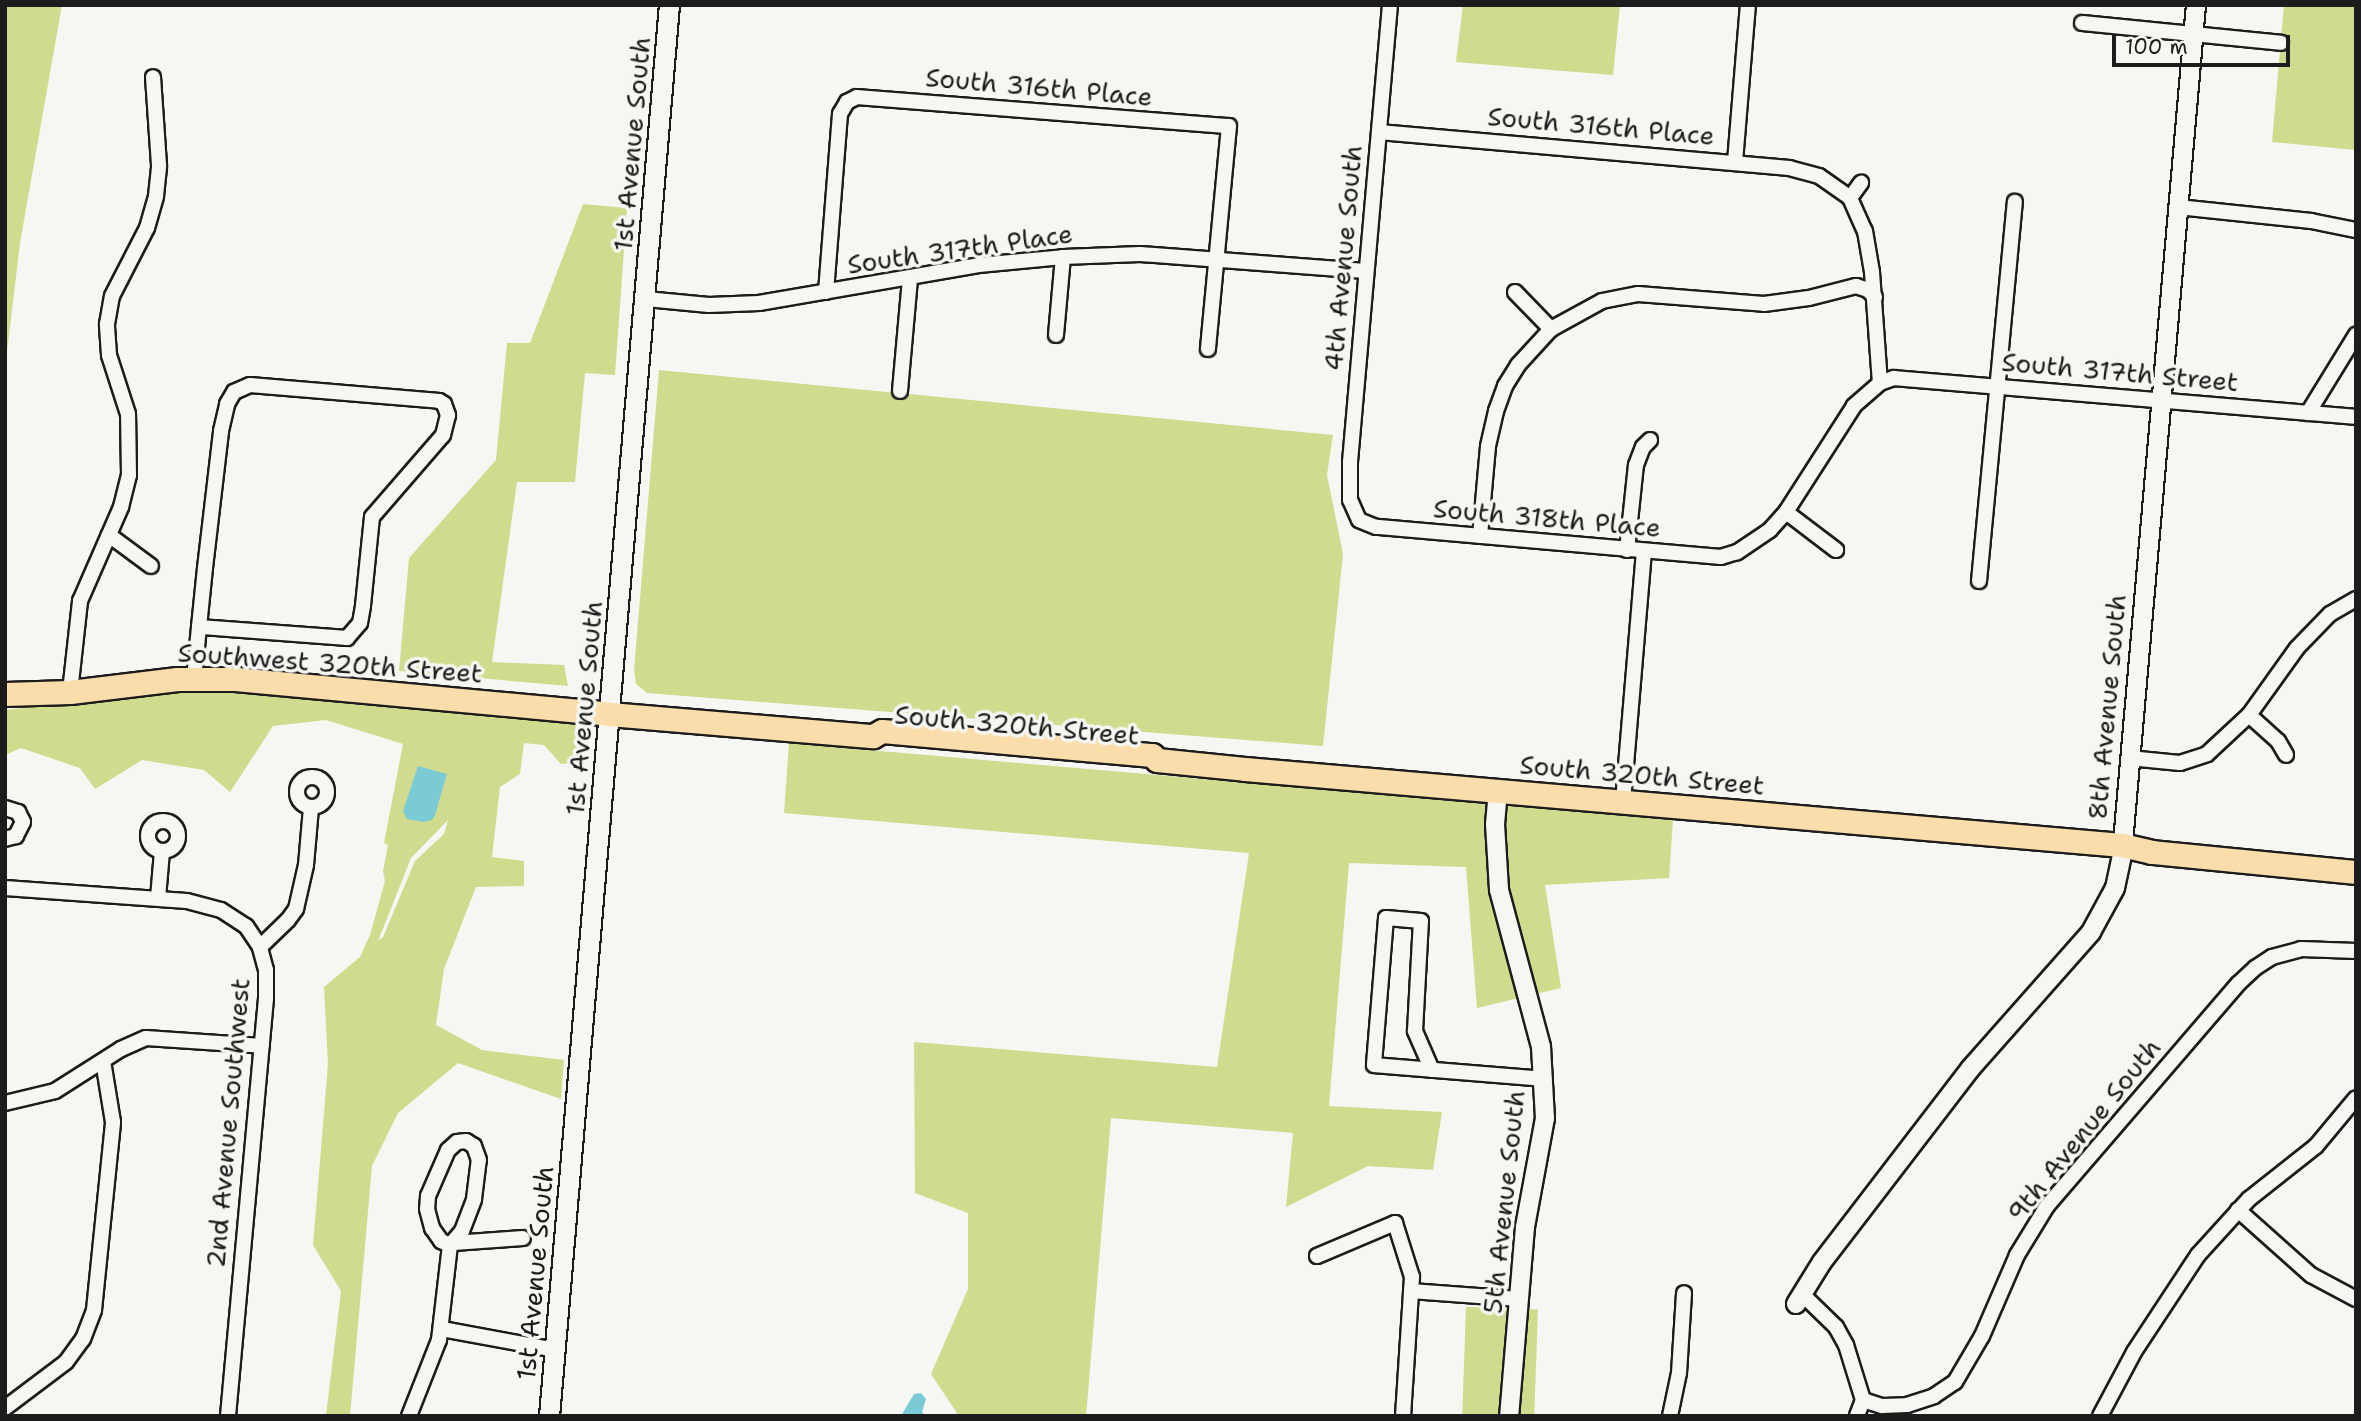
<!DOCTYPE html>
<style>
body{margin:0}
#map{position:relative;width:2361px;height:1421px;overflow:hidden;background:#f6f6f2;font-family:"Shantell Sans",sans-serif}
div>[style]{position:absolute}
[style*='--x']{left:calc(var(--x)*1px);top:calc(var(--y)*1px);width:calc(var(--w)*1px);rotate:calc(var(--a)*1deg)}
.green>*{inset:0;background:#d0db8e;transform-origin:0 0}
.water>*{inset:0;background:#7bcbd6}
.roads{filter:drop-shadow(2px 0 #1c1c1c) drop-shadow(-2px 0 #1c1c1c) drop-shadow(0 2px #1c1c1c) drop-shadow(0 -2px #1c1c1c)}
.minor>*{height:14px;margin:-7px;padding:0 7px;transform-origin:7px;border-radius:7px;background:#f6f6f2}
.minor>.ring{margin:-7px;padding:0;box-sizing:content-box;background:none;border:14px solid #f6f6f2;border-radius:50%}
.tertiary>*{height:18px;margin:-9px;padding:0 9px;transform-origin:9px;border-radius:9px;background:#f6f6f2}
.secondary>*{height:19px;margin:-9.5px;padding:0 9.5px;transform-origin:9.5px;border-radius:9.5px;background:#f6f6f2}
.primary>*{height:23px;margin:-11.5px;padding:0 11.5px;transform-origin:11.5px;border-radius:11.5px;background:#faddab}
span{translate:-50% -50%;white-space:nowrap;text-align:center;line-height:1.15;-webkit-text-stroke:7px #f6f6f2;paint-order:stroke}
.street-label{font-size:26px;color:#1c1c1c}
.frame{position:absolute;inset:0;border:7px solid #1c1c1c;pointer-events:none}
.scale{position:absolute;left:2112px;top:35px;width:178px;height:32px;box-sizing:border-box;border:4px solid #1c1c1c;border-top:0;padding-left:9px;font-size:21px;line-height:24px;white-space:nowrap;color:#1c1c1c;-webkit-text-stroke:5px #f6f6f2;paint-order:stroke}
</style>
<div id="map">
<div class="green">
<i style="clip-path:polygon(5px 5px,62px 5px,20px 243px,5px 369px)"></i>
<i style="clip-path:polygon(1463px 5px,1620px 5px,1613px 75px,1456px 62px)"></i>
<i style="clip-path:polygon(2284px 5px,2356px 5px,2356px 150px,2272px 142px)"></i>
<i style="clip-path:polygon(583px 204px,627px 208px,615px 375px,585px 373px,575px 482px,517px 482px,492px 662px,564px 665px,568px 686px,399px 671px,409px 558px,496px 460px,507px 343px,530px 343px)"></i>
<i style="clip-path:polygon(659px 370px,1333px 435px,1327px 475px,1343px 554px,1323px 746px,647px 693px,636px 684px,634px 670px)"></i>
<i style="clip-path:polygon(evenodd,178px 692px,262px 693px,575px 723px,583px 762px,561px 764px,544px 745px,524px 743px,520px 774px,500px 787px,492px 857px,524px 861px,524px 886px,476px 887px,444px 969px,436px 1025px,482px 1050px,564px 1060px,561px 1099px,458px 1063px,398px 1113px,372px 1166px,350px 1416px,326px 1416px,341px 1291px,313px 1245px,328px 1064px,324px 987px,360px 957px,370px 935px,385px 881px,383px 871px,388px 845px,384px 843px,403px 744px,326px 720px,273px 726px,230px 792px,204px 770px,142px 760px,95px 789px,80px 768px,21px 748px,5px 755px,5px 710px,178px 692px,448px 820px,444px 834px,415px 861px,383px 937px,378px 941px,411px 858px,448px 820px)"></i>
<i style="clip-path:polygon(789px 743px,1673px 820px,1669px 878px,1545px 885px,1561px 988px,1477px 1008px,1466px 867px,1349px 863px,1329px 1106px,1442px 1112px,1433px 1170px,1368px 1166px,1286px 1207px,1293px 1133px,1111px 1118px,1086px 1416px,959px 1416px,931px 1374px,968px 1289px,968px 1213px,915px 1193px,914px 1042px,1217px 1067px,1249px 853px,784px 813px)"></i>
<i style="left:1466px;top:1307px;width:72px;height:110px;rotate:2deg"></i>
</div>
<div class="water">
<i style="clip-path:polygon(418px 766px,447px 774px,435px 815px,432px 820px,424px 822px,407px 819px,403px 811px)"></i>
<i style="clip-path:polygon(921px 1393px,926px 1399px,922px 1412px,926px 1416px,901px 1416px,914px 1394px)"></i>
</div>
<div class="roads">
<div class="minor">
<i style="--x:2082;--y:23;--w:200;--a:5.7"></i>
<i style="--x:1379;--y:132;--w:412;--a:5"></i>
<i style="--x:1789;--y:168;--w:31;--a:15"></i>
<i style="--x:1819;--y:176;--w:38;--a:35"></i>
<i style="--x:1850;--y:198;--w:36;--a:66"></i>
<i style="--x:1865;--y:231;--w:42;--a:80.3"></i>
<i style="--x:1872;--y:272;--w:111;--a:85.9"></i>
<i style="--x:1880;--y:383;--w:35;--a:139"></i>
<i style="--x:1854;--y:406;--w:126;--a:122.7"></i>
<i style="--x:1786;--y:512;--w:24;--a:132"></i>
<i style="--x:1770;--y:530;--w:40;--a:146"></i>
<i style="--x:1737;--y:552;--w:17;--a:163"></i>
<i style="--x:1721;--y:557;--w:346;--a:-175"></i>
<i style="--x:1376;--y:527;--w:18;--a:-158"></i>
<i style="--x:1359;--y:520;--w:22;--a:-114"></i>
<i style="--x:1350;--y:500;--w:38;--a:-90"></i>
<i style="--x:1350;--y:462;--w:459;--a:-85"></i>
<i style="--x:1735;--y:162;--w:158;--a:-85.3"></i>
<i style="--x:1850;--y:198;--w:19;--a:-54"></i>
<i style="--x:2178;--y:207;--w:134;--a:6"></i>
<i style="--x:2311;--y:221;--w:46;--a:11.3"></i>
<i style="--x:826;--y:292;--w:179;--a:-85.5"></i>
<i style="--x:840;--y:114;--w:14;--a:-60"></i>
<i style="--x:847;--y:102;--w:11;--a:-27"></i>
<i style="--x:857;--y:97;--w:373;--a:4.5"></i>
<i style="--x:1229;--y:126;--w:224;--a:95.4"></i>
<i style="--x:1515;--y:292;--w:52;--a:45.8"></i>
<i style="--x:1551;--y:329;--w:58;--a:-28.8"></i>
<i style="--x:1602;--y:301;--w:37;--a:-11"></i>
<i style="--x:1638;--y:294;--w:126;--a:4.5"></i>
<i style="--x:1764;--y:304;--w:45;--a:-7.6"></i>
<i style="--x:1809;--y:298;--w:49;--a:-14.3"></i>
<i style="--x:1856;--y:286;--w:13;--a:18"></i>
<i style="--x:1868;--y:290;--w:10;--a:45"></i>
<i style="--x:646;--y:299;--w:63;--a:5.4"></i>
<i style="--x:709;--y:305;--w:50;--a:-2.3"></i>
<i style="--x:759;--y:303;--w:223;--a:-9.8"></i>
<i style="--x:979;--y:265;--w:84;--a:-5.4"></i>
<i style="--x:1063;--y:257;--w:77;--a:-2.2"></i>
<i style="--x:1140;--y:254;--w:226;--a:4.3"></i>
<i style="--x:1056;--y:335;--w:78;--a:-84.9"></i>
<i style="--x:1880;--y:383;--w:15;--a:-20"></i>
<i style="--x:1894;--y:378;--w:464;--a:4.8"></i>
<i style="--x:900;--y:391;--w:112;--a:-84.9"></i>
<i style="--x:2308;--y:413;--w:92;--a:-58.4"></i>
<i style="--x:1786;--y:512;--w:63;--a:37.2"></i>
<i style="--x:109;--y:535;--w:52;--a:36.4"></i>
<i style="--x:1480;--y:536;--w:90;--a:-84.9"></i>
<i style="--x:1488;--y:446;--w:36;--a:-77"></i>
<i style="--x:1496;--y:411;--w:27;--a:-70"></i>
<i style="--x:1505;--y:386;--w:25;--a:-58"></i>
<i style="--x:1518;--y:365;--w:49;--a:-47.5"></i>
<i style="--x:1627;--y:550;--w:85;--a:-84"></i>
<i style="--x:1636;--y:465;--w:19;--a:-69"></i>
<i style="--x:1643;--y:447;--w:10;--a:-45"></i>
<i style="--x:1979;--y:581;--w:381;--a:-84.6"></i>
<i style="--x:194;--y:678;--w:51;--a:-84.4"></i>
<i style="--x:199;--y:627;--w:59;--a:-84.2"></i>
<i style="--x:205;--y:568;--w:138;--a:-83.3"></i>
<i style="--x:221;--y:431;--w:28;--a:-77"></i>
<i style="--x:227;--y:404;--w:14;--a:-60"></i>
<i style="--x:234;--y:392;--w:17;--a:-24"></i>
<i style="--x:250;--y:385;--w:190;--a:4.8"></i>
<i style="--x:439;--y:401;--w:6;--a:31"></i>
<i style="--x:444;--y:404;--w:12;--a:70"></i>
<i style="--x:448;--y:415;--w:21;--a:104"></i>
<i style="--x:443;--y:435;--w:108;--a:130.9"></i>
<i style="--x:372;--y:517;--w:89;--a:95.8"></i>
<i style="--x:363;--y:606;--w:17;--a:100"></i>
<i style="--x:360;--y:623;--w:20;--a:131"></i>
<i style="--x:347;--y:638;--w:148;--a:-175.7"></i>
<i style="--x:70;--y:692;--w:92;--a:-83.7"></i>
<i style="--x:80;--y:601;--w:103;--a:-66.4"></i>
<i style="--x:121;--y:507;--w:33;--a:-76"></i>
<i style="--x:129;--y:475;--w:61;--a:-90.9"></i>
<i style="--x:128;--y:414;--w:62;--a:-107.9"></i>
<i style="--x:109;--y:355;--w:31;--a:-94"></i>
<i style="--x:107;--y:324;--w:28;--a:-80"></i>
<i style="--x:112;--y:296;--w:76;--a:-62.8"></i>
<i style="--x:147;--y:228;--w:33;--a:-74"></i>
<i style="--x:156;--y:196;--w:31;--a:-84"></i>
<i style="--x:159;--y:165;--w:88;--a:-93.9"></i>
<i style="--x:2249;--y:715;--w:39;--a:42"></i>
<i style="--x:2278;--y:741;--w:16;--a:60"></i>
<i style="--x:2129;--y:758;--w:51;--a:5.6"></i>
<i style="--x:2180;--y:763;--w:28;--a:-18"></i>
<i style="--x:2207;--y:754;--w:57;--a:-42.9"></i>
<i style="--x:2249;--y:715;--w:82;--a:-54.4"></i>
<i style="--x:2297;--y:648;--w:47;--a:-45.9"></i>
<i style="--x:2330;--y:614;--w:30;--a:-30"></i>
<i class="ring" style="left:297px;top:777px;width:16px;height:16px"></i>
<i style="--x:1623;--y:801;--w:250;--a:-85.2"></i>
<i style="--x:5;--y:808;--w:14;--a:17"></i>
<i style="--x:18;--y:812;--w:11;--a:63"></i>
<i style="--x:23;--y:822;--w:16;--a:117"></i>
<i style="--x:16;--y:836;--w:11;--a:165"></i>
<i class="ring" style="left:148px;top:821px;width:16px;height:16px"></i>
<i style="--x:5;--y:888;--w:182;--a:4.1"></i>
<i style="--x:187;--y:901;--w:35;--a:15"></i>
<i style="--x:221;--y:910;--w:30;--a:33"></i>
<i style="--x:246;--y:926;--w:25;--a:56"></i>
<i style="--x:158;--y:898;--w:47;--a:-85.1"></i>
<i style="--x:1432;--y:1070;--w:43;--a:-113.6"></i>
<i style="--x:1415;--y:1031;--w:110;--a:-86.9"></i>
<i style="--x:1421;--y:921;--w:35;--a:-175"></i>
<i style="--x:1386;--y:918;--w:147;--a:94.7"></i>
<i style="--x:1374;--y:1065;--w:171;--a:4.7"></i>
<i style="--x:5;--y:1103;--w:51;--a:-13.5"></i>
<i style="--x:55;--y:1091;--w:78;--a:-32.5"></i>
<i style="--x:121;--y:1049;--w:27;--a:-24"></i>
<i style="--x:146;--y:1038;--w:116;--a:3.9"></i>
<i style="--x:2238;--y:1210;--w:98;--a:41.7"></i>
<i style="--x:2311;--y:1275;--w:51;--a:28.1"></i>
<i style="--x:454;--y:1243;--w:69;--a:-4.1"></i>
<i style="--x:1317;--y:1256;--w:85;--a:-22.9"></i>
<i style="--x:1395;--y:1223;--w:57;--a:72.5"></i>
<i style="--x:1412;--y:1277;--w:139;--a:93.7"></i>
<i style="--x:1411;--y:1291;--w:108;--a:4.2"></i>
<i style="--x:1803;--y:1295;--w:46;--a:44.1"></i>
<i style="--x:1836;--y:1327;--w:21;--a:61"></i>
<i style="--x:1846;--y:1345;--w:58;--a:72.8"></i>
<i style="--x:1863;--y:1400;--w:17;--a:111"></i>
<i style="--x:442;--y:1329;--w:115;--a:10.5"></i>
<i style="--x:1863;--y:1400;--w:20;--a:18"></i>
<i style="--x:1882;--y:1406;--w:25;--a:-2"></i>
<i style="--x:1907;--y:1405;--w:28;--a:-18"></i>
<i style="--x:1934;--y:1396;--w:25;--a:-34"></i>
<i style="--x:1955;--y:1382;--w:53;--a:-59.6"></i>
<i style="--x:1982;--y:1336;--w:88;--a:-66.6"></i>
<i style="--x:2017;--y:1255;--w:57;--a:-58.5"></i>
<i style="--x:2047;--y:1206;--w:294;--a:-49.3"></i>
<i style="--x:2239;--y:983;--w:22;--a:-43"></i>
<i style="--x:2255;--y:968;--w:20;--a:-33"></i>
<i style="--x:2272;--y:957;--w:30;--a:-15"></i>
<i style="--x:2301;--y:949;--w:55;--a:2.1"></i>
<i style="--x:5;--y:1408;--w:76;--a:-37"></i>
<i style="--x:66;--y:1362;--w:29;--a:-54"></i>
<i style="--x:83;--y:1339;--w:31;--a:-69"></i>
<i style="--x:94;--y:1310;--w:189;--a:-84.2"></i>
<i style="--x:113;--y:1122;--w:62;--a:-99.3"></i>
<i style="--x:228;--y:1416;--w:420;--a:-84.8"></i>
<i style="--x:266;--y:998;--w:28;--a:-90"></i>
<i style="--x:266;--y:970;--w:24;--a:-105"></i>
<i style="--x:260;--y:947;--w:39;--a:-44"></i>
<i style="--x:288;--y:920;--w:14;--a:-54"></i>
<i style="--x:296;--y:909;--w:45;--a:-77.2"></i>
<i style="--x:306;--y:865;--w:57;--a:-85"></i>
<i style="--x:409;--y:1416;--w:82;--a:-68.5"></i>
<i style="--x:439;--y:1340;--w:96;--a:-83.4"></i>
<i style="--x:450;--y:1245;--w:18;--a:-49"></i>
<i style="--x:462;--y:1231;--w:34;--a:-69"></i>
<i style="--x:474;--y:1199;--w:39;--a:-83"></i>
<i style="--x:479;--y:1160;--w:15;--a:-110"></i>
<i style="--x:474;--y:1146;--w:9;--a:-148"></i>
<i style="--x:466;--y:1141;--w:9;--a:174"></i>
<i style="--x:457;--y:1142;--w:12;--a:138"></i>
<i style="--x:448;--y:1150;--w:50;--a:113.5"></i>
<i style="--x:428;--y:1196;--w:13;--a:94"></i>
<i style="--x:427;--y:1209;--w:20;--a:75"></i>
<i style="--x:432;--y:1228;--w:16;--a:55"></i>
<i style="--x:441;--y:1241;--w:10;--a:24"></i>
<i style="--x:1670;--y:1416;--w:44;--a:-78.2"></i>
<i style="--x:1679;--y:1373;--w:80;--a:-86.4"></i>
<i style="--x:2100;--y:1416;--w:72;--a:-62"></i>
<i style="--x:2134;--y:1352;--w:116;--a:-56.6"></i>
<i style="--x:2198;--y:1255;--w:76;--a:-47.7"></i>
<i style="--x:2249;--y:1199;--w:85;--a:-38.3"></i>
<i style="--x:2316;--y:1146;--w:62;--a:-50.2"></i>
</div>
<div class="tertiary">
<i style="--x:1498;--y:790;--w:34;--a:95"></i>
<i style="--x:1495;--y:824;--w:66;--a:86.5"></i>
<i style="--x:1499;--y:890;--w:163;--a:75"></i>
<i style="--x:1541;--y:1047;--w:71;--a:86.8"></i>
<i style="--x:1545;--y:1118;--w:111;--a:100.4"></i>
<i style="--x:1525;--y:1227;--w:190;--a:94.8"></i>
<i style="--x:1796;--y:1304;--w:49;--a:-58.2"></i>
<i style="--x:1822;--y:1262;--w:243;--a:-52.5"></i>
<i style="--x:1970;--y:1069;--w:183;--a:-48.5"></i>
<i style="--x:2091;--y:932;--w:50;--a:-61.4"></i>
<i style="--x:2115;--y:888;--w:35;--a:-78"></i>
<i style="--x:2122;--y:854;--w:852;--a:-85.02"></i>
</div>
<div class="secondary">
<i style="--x:549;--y:1416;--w:1416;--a:-85.14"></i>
</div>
<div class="primary">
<i style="--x:5;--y:694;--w:65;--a:-1.8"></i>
<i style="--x:70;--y:692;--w:108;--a:-6.9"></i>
<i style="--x:177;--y:679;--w:58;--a:0"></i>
<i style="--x:235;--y:679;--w:376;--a:5.3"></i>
<i style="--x:609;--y:714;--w:265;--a:4.8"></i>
<i style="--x:873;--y:736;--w:10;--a:-29"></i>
<i style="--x:882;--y:731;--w:271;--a:5.1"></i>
<i style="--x:1152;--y:755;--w:7;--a:45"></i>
<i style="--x:1157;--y:760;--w:88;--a:5.8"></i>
<i style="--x:1245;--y:769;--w:880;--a:4.95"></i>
<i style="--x:2122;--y:845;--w:31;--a:13"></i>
<i style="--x:2152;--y:852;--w:205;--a:5.6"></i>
</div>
</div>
<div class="street-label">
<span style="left:1039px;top:87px;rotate:5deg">South 316th Place</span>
<span style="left:1601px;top:126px;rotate:5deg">South 316th Place</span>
<span style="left:632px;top:144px;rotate:-85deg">1st Avenue South</span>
<span style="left:960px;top:249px;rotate:-8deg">South 317th Place</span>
<span style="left:1343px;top:258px;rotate:-85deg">4th Avenue South</span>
<span style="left:2120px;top:372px;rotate:5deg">South 317th Street</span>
<span style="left:1547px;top:518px;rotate:5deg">South 318th Place</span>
<span style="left:330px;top:663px;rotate:4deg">Southwest 320th Street</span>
<span style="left:2107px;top:707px;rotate:-85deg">8th Avenue South</span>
<span style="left:584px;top:708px;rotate:-85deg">1st Avenue South</span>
<span style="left:1017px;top:725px;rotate:5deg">South 320th Street</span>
<span style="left:1642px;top:775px;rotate:5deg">South 320th Street</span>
<span style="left:228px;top:1123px;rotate:-85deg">2nd Avenue Southwest</span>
<span style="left:2084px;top:1130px;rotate:-51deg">9th Avenue South</span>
<span style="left:1504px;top:1202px;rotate:-84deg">5th Avenue South</span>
<span style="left:535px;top:1273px;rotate:-85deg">1st Avenue South</span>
</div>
<div class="frame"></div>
<div class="scale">100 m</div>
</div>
